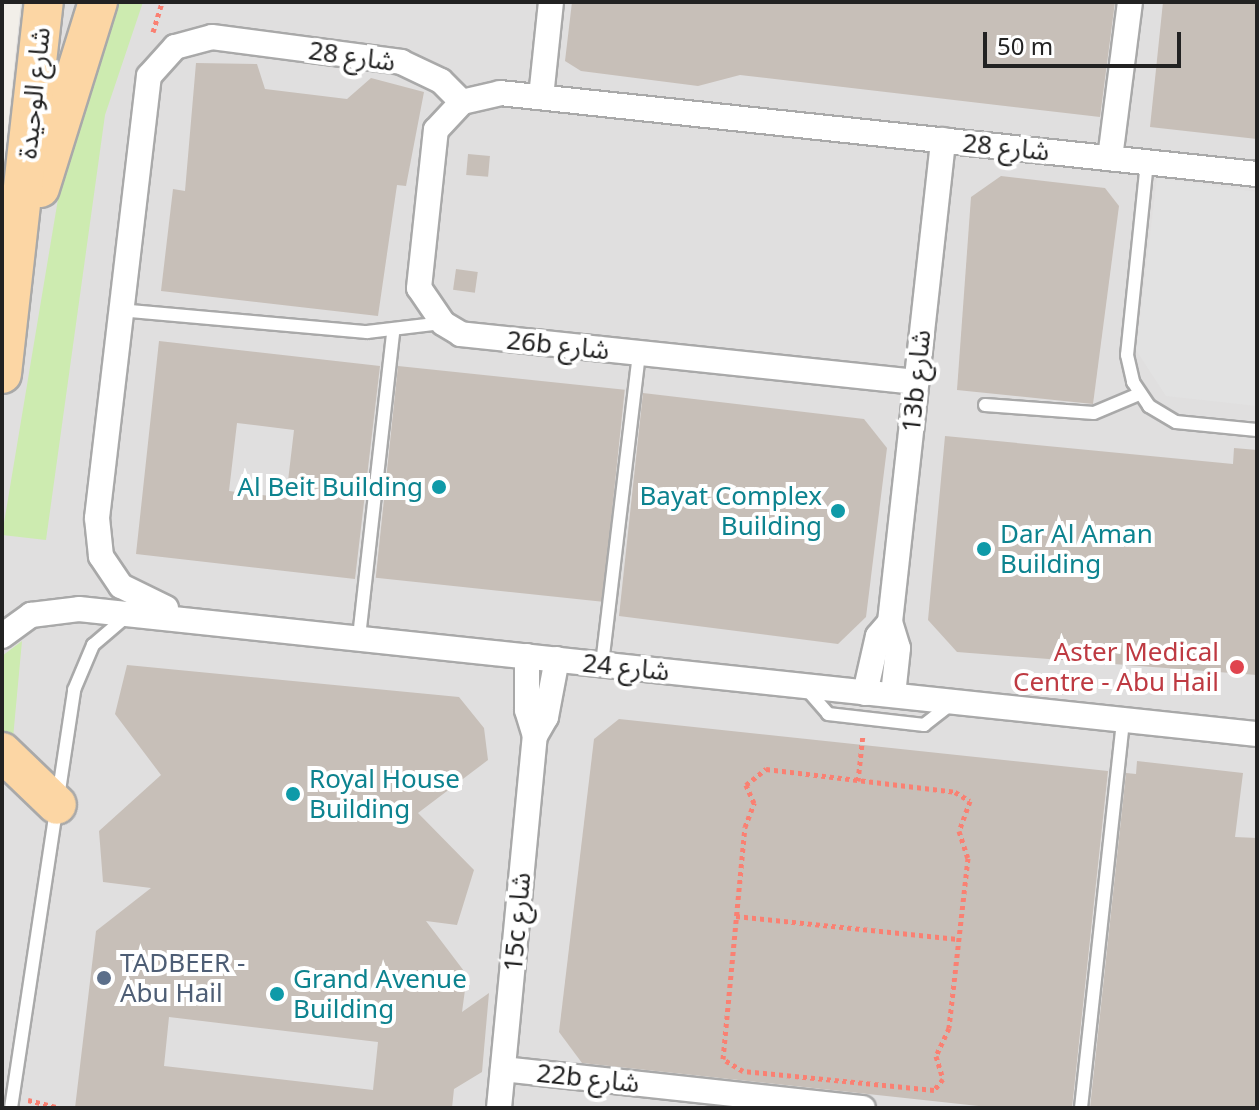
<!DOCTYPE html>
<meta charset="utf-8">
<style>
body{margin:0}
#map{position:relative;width:1259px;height:1110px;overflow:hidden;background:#f2efe9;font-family:"Noto Sans","Noto Sans Arabic",sans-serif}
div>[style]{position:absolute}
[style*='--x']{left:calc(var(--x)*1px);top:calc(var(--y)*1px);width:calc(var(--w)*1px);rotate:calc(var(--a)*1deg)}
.residential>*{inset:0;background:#e0dfdf}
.grass>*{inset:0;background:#cdebb0}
.parking>*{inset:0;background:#e2e2e2}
.building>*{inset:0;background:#c7bfb8;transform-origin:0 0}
.path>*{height:5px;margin-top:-2.5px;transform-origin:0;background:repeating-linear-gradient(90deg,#fa8072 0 4px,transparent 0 8px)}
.roads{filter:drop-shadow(2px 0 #a9a9a9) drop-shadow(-2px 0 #a9a9a9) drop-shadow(0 2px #a9a9a9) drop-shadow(0 -2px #a9a9a9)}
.lane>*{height:12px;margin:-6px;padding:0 6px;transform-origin:6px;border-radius:6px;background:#fff}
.street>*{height:24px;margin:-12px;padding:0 12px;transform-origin:12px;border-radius:12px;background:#fff}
.primary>*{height:38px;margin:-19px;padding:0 19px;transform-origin:19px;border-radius:19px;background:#fcd6a4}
.dots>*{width:22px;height:22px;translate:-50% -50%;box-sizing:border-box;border:4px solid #fff;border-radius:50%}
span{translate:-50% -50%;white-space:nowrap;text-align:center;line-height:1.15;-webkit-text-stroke:8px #fff;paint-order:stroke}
.street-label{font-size:26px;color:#222}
.culture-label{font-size:26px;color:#0d838f}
.right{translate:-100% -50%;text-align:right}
.left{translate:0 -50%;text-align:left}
.health-label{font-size:26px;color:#be3a42}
.service-label{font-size:26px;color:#4e5e75}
.frame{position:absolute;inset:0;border:4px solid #222;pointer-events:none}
.scale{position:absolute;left:983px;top:32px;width:198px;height:36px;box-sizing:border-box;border:4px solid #222;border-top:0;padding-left:10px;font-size:24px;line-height:28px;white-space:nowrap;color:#222;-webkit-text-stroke:6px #fff;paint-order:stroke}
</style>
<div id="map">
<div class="residential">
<i style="clip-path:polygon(21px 2px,1257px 2px,1257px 1108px,2px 1108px,2px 182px)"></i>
</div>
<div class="grass">
<i style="clip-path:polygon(110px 2px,143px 2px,105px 115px,46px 540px,2px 535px,70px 127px)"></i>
<i style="clip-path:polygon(22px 641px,12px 749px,2px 738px,2px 656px)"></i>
</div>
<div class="parking">
<i style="clip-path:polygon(1157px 178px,1257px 192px,1257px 406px,1166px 396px,1136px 350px)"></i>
</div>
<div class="building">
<i style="clip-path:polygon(572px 2px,1115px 2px,1100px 117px,740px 75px,698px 86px,581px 71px,565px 61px)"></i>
<i style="clip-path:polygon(1163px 2px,1257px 2px,1257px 139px,1150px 127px)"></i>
<i style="clip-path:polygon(196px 63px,257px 64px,265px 89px,347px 99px,371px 78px,424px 92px,406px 186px,397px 185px,378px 316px,161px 291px,173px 189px,185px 191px)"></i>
<i style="left:468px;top:154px;width:22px;height:21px;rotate:5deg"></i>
<i style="clip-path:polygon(1001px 176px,1105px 188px,1119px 206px,1093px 404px,957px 390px,971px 197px)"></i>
<i style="left:456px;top:269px;width:22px;height:21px;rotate:8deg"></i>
<i style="clip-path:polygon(evenodd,159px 341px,380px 366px,355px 579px,136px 554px,159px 341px,237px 423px,294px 430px,286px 498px,229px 491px,237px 423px)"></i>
<i style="left:398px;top:366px;width:228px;height:213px;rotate:6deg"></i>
<i style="clip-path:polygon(643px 393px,864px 419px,887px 448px,866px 617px,838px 644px,619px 616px)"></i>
<i style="clip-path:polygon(945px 436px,1233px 464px,1234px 448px,1257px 450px,1257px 675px,957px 652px,928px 620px)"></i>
<i style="clip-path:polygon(evenodd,127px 665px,459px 697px,484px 728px,488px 760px,418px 813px,474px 870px,457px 925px,426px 921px,467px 975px,462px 1012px,489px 993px,482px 1072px,454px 1089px,452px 1108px,75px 1108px,96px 931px,151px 888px,103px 882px,99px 831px,161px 775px,115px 714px,127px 665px,169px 1017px,378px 1042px,373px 1090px,164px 1066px,169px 1017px)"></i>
<i style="clip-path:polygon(619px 719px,1108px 771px,1072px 1108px,997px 1108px,582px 1063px,559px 1032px,594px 739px)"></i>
<i style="clip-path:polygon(1137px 761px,1243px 773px,1235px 837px,1257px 838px,1257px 1108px,1090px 1108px,1126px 773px,1136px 774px)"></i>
</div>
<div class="path">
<i style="--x:153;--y:32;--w:31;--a:-73"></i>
<i style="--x:766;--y:769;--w:190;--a:6.9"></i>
<i style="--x:955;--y:792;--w:17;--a:31"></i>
<i style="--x:970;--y:801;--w:32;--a:110"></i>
<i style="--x:959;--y:831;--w:28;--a:72"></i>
<i style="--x:968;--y:858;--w:171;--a:96.4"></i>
<i style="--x:949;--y:1028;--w:31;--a:115"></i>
<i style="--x:936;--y:1056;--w:24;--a:73"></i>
<i style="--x:943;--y:1079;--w:14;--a:129"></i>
<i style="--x:934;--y:1090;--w:192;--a:-174.3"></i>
<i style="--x:743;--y:1071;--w:23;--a:-149"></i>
<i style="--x:723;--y:1059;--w:233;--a:-84.6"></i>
<i style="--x:745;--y:827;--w:26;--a:-69"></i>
<i style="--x:754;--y:803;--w:20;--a:-114"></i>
<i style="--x:746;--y:785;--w:26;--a:-39"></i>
<i style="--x:858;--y:781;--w:47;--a:-83.9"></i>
<i style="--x:736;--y:916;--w:223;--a:5.9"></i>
<i style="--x:28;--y:1100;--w:32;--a:14"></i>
</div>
<div class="roads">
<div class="lane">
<i style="--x:1147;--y:162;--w:194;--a:95.9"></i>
<i style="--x:1127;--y:355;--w:28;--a:77"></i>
<i style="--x:1133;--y:382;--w:29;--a:56"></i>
<i style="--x:1149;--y:406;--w:31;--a:31"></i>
<i style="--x:1176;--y:422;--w:81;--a:5.6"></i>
<i style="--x:119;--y:310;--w:249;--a:5.1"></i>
<i style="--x:367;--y:332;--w:77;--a:-6.8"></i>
<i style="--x:985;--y:405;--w:109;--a:4.2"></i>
<i style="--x:1094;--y:413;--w:49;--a:-22.9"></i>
<i style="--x:359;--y:637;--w:307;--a:-83.6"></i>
<i style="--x:602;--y:664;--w:313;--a:-83.2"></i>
<i style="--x:804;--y:686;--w:37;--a:49"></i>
<i style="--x:828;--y:714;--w:97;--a:6.5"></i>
<i style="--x:924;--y:725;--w:37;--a:-38"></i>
<i style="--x:11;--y:1108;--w:423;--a:-81.4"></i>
<i style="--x:74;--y:690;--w:49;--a:-67.1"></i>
<i style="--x:93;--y:645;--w:45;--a:-40.5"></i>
<i style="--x:1081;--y:1108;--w:390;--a:-83.8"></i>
</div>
<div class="street">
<i style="--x:541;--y:97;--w:96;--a:-84"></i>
<i style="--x:1110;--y:158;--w:157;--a:-82.7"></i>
<i style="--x:916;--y:382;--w:458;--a:-174"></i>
<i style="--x:461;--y:334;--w:21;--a:-149"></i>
<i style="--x:443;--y:323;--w:42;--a:-124.4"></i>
<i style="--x:419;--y:288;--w:159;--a:-83.9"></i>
<i style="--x:436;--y:130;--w:38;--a:-47"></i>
<i style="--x:462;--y:102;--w:39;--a:-13"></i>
<i style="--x:500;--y:93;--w:761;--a:6.11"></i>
<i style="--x:166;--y:608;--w:50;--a:-153.9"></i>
<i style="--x:121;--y:586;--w:36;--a:-124"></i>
<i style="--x:101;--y:556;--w:38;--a:-96"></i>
<i style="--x:97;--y:518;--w:445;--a:-83.3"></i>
<i style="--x:149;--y:76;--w:39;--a:-48"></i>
<i style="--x:175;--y:47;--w:38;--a:-15"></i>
<i style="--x:212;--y:37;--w:191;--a:7.5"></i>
<i style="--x:401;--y:62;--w:44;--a:25.4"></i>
<i style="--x:441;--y:81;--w:30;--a:45"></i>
<i style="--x:2;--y:636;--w:36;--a:-36"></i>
<i style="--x:31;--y:615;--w:48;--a:-7.1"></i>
<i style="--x:79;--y:609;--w:1185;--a:6.06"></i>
<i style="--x:527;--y:656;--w:54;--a:90"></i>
<i style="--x:527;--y:710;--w:27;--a:73"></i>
<i style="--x:865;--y:693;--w:58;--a:-77.2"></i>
<i style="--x:878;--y:636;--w:18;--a:-49"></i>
<i style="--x:893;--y:695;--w:47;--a:-83.9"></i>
<i style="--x:898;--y:648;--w:27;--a:-107"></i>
<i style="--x:890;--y:622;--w:485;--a:-83.7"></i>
<i style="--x:503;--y:1069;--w:362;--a:6.2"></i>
<i style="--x:499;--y:1108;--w:374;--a:-84.5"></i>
<i style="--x:535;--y:736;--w:22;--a:-60"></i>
<i style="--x:546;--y:717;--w:59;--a:-79.3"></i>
</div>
<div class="primary">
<i style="--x:40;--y:188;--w:195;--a:-72.7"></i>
<i style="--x:2;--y:374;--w:374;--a:-83.6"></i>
<i style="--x:2;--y:752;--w:76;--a:43.9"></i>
</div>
</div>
<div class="dots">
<i style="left:439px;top:487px;background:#0f9aa8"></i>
<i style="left:838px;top:511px;background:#0f9aa8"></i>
<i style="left:984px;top:549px;background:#0f9aa8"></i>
<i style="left:1237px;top:667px;background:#e0444e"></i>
<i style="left:293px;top:794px;background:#0f9aa8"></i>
<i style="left:104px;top:978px;background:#5c6f8a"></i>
<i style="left:277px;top:994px;background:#0f9aa8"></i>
</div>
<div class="street-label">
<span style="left:352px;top:56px;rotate:8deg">شارع 28</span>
<span style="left:34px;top:93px;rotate:-84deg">شارع الوحيدة</span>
<span style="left:1006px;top:147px;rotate:6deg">شارع 28</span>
<span style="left:558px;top:345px;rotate:6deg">26b شارع</span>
<span style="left:916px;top:381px;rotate:-84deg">13b شارع</span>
<span style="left:626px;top:667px;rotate:6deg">شارع 24</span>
<span style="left:517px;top:922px;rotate:-85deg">15c شارع</span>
<span style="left:588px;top:1078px;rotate:6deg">22b شارع</span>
</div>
<div class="culture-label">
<span class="right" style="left:423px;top:487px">Al Beit Building</span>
<span class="right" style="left:822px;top:511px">Bayat Complex<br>Building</span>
<span class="left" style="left:1000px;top:549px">Dar Al Aman<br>Building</span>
<span class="left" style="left:309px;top:794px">Royal House<br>Building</span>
<span class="left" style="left:293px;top:994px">Grand Avenue<br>Building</span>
</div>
<div class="health-label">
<span class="right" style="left:1219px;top:667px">Aster Medical<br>Centre - Abu Hail</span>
</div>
<div class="service-label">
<span class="left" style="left:120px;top:978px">TADBEER -<br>Abu Hail</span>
</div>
<div class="frame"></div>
<div class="scale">50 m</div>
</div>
